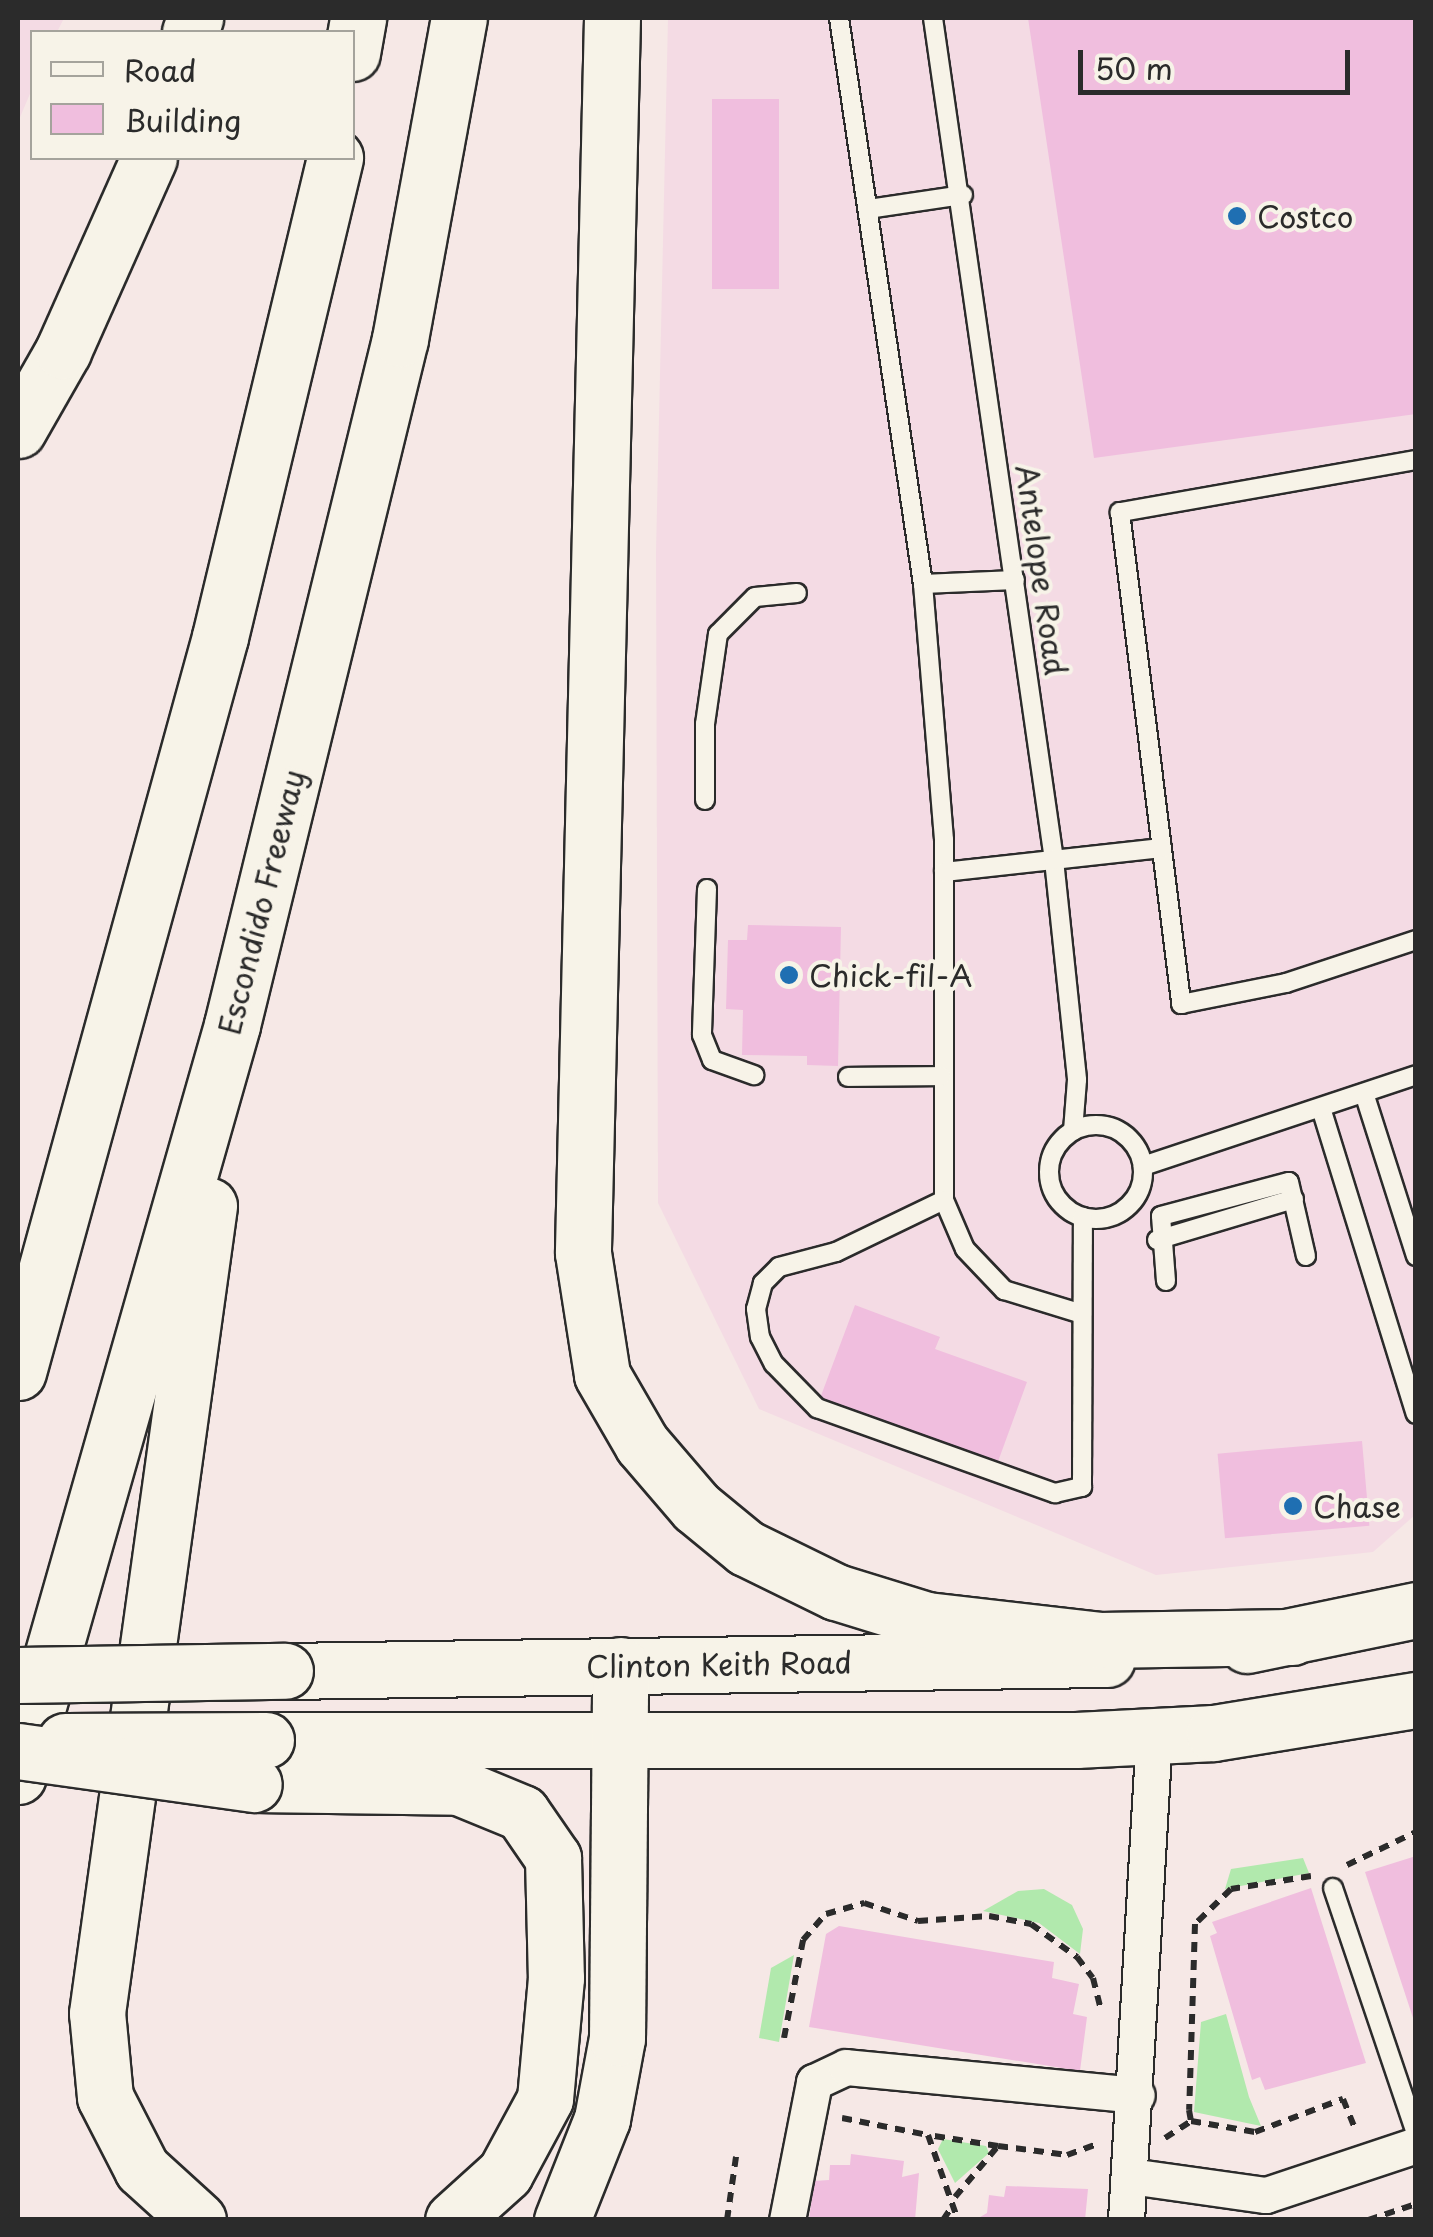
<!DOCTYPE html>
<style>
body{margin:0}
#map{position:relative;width:1433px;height:2237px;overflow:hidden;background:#f6e8e6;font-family:"Playpen Sans",sans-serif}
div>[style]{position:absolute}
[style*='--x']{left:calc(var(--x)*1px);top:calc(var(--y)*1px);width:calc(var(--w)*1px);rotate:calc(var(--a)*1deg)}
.built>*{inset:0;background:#f4dbe4}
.green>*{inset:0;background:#b1e9ad}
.building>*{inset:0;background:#f0bede;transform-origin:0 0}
.path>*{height:6px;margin-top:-3px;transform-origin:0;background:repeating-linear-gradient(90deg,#2b2b2b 0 10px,transparent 0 18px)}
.roads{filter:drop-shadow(2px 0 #2b2b2b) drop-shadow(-2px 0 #2b2b2b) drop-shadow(0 2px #2b2b2b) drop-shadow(0 -2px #2b2b2b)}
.lane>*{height:18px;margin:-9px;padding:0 9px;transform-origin:9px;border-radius:9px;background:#f7f3e8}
.lane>.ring{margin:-9px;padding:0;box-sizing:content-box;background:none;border:18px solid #f7f3e8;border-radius:50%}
.street>*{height:35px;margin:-17.5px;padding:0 17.5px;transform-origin:17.5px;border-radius:17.5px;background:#f7f3e8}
.primary>*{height:55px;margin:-27.5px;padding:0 27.5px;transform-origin:27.5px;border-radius:27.5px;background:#f7f3e8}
.highway>*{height:55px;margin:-27.5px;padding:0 27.5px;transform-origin:27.5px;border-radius:27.5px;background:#f7f3e8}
.bridges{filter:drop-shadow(2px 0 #2b2b2b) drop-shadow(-2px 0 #2b2b2b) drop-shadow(0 2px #2b2b2b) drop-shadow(0 -2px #2b2b2b)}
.primary-bridge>*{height:55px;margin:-27.5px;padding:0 27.5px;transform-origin:27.5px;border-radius:27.5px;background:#f7f3e8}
.highway-bridge>*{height:55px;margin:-27.5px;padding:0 27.5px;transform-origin:27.5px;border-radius:27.5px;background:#f7f3e8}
.dots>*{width:28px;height:28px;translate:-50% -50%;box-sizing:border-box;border:5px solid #f7f3e8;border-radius:50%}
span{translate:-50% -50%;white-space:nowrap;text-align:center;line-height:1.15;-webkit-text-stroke:8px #f7f3e8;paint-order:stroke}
.poi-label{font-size:30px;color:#2b2b2b}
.left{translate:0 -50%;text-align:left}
.street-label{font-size:30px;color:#2b2b2b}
.frame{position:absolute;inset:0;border:20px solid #2b2b2b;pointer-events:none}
.legend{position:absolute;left:30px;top:30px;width:325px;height:130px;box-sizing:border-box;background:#f7f3e8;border:2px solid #a5a39c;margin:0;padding:12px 18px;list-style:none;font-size:30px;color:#2b2b2b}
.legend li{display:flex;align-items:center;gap:20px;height:50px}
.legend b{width:50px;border:2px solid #a5a39c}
.scale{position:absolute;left:1078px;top:50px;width:272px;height:45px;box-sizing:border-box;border:5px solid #2b2b2b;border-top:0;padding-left:12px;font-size:30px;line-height:35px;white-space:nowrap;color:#2b2b2b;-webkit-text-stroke:8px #f7f3e8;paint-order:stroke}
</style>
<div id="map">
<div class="built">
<i style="clip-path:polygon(18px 18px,64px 18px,57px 32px,32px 32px,32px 89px,18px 122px)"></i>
<i style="clip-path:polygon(668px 18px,1415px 18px,1415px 1515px,1373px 1552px,1156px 1575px,759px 1409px,658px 1203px,656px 552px)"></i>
</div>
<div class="green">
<i style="clip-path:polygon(1303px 1858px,1309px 1873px,1225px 1889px,1231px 1869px)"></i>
<i style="clip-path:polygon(1018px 1891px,1044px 1889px,1072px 1905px,1083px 1929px,1080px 1954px,1039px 1923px,983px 1911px)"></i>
<i style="clip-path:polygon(794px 1955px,779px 2042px,759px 2038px,771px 1968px)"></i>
<i style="clip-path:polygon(1226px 2014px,1249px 2097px,1261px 2126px,1194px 2112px,1201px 2022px)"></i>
<i style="clip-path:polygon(943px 2139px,986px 2146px,989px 2153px,955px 2183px,938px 2149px)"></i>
</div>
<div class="building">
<i style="clip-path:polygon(1028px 18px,1416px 18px,1416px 414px,1094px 458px)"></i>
<i style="left:712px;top:99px;width:67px;height:190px"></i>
<i style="clip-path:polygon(748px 925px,841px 927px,838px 1066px,807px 1065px,807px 1056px,742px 1055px,743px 1010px,726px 1009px,728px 940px,747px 940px)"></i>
<i style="clip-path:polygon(855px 1305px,940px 1337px,935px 1349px,1027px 1382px,996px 1467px,819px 1401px)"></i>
<i style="left:1362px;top:1441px;width:85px;height:145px;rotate:85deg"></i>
<i style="clip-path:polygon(1416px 1856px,1416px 2024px,1415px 2024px,1365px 1872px)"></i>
<i style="clip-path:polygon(1311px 1888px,1366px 2063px,1265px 2090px,1260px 2077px,1252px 2080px,1210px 1936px,1217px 1933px,1212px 1922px)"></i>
<i style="clip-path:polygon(839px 1926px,1054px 1962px,1052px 1978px,1079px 1984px,1073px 2014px,1087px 2017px,1080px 2071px,809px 2027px,826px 1934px)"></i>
<i style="clip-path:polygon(851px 2154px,904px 2161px,902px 2177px,919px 2173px,915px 2220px,809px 2220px,814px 2181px,829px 2180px,830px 2165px,850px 2165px)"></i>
<i style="clip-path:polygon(1006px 2186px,1088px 2189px,1085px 2220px,975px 2220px,987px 2213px,989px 2195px,1004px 2197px)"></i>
</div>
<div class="path">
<i style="--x:1347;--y:1865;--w:76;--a:-25.6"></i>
<i style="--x:1311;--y:1876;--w:81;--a:170.8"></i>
<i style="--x:1231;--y:1889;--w:50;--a:135.8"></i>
<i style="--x:1195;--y:1924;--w:186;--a:91.8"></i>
<i style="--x:1189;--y:2110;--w:11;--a:80"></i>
<i style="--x:1191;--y:2121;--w:65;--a:9.8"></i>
<i style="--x:1255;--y:2132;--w:94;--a:-20.6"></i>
<i style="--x:1343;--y:2099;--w:35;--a:68"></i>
<i style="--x:784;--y:2038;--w:100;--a:-79"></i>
<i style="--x:803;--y:1940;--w:35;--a:-49"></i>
<i style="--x:826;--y:1914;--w:40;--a:-16"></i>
<i style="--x:864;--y:1903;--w:57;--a:18.4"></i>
<i style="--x:918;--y:1921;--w:71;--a:-4"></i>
<i style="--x:989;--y:1916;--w:43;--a:10.8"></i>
<i style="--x:1031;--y:1924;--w:57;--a:35.7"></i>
<i style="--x:1077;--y:1957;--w:26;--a:53"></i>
<i style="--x:1093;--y:1978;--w:30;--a:76"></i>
<i style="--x:842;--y:2118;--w:88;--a:11.2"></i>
<i style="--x:1165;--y:2138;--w:31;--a:-33"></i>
<i style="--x:998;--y:2146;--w:70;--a:7.4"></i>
<i style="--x:1067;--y:2155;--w:29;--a:-20"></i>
<i style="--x:955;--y:2197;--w:67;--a:-49.9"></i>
<i style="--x:998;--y:2146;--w:71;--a:-171.1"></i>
<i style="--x:928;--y:2135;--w:90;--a:70.6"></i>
<i style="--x:727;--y:2220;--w:64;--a:-81.9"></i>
<i style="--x:943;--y:2220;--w:18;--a:-56"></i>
<i style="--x:1368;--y:2220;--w:47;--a:-18.4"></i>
</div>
<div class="roads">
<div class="lane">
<i style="--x:839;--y:18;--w:572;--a:81.56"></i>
<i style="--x:923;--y:584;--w:257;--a:85.3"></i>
<i style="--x:944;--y:840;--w:360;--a:90"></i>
<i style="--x:944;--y:1200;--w:53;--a:66.8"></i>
<i style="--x:965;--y:1249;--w:57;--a:46.4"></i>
<i style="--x:1004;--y:1290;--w:78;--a:17"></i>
<i style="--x:933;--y:18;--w:851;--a:81.82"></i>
<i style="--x:1054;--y:860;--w:221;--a:84"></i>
<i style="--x:1077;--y:1080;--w:51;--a:94.5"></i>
<i style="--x:868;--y:209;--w:96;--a:-8.4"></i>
<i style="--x:1416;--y:460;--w:301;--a:170"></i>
<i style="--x:1120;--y:512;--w:496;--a:82.9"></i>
<i style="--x:1181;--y:1004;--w:107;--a:-11.3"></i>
<i style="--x:1286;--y:983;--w:137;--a:-18.3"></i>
<i style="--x:923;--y:584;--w:92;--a:-2.5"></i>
<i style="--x:705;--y:800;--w:76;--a:-90"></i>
<i style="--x:705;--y:724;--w:91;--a:-81.8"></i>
<i style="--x:718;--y:634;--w:52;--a:-45"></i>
<i style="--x:755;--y:597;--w:42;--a:-5.4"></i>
<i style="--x:944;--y:872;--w:219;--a:-6.3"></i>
<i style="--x:707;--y:889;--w:146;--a:92"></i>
<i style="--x:702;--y:1035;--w:27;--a:68"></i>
<i style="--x:712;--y:1060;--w:45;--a:19.7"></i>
<i style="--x:848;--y:1077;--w:93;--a:-0.6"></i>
<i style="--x:1364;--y:1093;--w:171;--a:72.3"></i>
<i style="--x:1321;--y:1108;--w:320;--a:72.8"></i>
<i class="ring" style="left:1049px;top:1125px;width:76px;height:76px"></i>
<i style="--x:1143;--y:1166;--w:288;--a:-18.4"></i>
<i style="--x:944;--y:1200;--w:120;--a:154.3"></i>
<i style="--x:836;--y:1252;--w:59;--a:165.3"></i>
<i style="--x:779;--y:1267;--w:23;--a:135"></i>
<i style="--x:763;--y:1283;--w:27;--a:105"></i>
<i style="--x:756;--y:1309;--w:28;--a:82"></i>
<i style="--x:760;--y:1337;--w:30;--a:63"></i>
<i style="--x:774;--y:1364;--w:62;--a:45.7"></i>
<i style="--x:817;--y:1408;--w:253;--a:19.7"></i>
<i style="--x:1055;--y:1493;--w:28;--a:-13"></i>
<i style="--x:1082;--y:1487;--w:270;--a:-89.8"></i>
<i style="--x:1157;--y:1240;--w:143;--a:-16.7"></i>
<i style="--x:1166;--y:1281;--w:65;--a:-94.4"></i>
<i style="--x:1161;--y:1216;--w:132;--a:-14.9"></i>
<i style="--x:1289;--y:1182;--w:76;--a:77.1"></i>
<i style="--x:1333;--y:1888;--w:259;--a:71.3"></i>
</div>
<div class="street">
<i style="--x:1130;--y:2176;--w:137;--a:8"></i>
<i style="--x:1266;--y:2195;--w:158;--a:-18.4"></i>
<i style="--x:787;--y:2220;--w:141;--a:-78.9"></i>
<i style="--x:814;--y:2082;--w:35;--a:-25"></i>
<i style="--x:846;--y:2067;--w:292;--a:5.5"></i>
<i style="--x:1126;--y:2220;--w:485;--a:-86.7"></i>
</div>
<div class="primary">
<i style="--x:1247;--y:1645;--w:173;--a:-11.7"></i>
<i style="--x:285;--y:1671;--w:822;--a:-0.84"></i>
<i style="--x:266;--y:1740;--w:810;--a:0"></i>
<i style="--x:1076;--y:1740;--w:138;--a:-2.9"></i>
<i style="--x:1214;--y:1733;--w:205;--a:-9.3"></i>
</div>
<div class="highway">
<i style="--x:612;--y:18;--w:1235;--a:91.35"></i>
<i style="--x:583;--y:1253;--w:123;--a:81.1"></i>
<i style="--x:602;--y:1375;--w:80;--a:59.9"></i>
<i style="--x:642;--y:1444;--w:83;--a:49.4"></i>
<i style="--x:696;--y:1507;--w:65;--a:39.4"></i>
<i style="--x:746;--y:1548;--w:100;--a:26.1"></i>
<i style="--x:836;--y:1592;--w:95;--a:17.1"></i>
<i style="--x:927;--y:1620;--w:173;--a:6.6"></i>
<i style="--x:1099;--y:1640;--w:193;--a:-0.9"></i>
<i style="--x:190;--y:32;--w:15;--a:-70"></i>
<i style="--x:352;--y:53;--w:36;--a:-80"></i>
<i style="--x:18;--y:430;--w:91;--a:-60.3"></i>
<i style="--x:63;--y:351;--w:211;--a:-66"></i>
<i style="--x:18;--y:1372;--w:762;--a:-74.63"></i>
<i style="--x:220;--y:637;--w:493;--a:-76.5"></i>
<i style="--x:18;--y:1776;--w:781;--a:-74.09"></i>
<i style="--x:232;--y:1025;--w:706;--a:-76.24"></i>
<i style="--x:400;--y:339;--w:326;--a:-79.6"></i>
<i style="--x:254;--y:1784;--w:205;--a:0.8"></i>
<i style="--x:459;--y:1787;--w:68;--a:22.4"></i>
<i style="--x:522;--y:1813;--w:55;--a:55.4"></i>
<i style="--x:553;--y:1858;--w:120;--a:88.6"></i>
<i style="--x:556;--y:1978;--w:121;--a:95.2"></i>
<i style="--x:545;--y:2099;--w:84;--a:118.4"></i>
<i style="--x:505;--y:2173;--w:70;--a:137.9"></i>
<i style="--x:198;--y:2220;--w:76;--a:-137.7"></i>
<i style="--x:142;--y:2169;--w:81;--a:-117.2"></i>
<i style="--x:105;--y:2097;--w:84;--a:-95.4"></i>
<i style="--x:97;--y:2013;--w:815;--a:-82.1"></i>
<i style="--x:562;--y:2220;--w:109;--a:-68.4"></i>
<i style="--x:602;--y:2119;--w:82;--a:-79.5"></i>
<i style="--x:617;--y:2038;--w:373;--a:-89.5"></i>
</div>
</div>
<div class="bridges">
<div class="primary-bridge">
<i style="--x:18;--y:1675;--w:267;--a:-0.9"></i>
<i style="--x:65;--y:1741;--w:201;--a:-0.3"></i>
</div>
<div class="highway-bridge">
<i style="--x:18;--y:1751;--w:238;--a:8"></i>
</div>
</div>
<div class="dots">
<i style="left:1237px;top:216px;background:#1f6fb2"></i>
<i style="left:789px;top:975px;background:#1f6fb2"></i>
<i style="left:1293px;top:1506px;background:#1f6fb2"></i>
</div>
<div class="poi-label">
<span class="left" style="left:1257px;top:216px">Costco</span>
<span class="left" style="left:809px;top:975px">Chick-fil-A</span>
<span class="left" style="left:1313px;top:1506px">Chase</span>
</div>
<div class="street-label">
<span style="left:1042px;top:570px;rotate:82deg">Antelope Road</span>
<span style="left:261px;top:902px;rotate:-76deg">Escondido Freeway</span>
<span style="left:719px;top:1664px;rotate:-1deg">Clinton Keith Road</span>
</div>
<div class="frame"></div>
<ul class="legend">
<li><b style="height:12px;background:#f7f3e8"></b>Road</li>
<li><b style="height:28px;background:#f0bede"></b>Building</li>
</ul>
<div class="scale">50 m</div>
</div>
